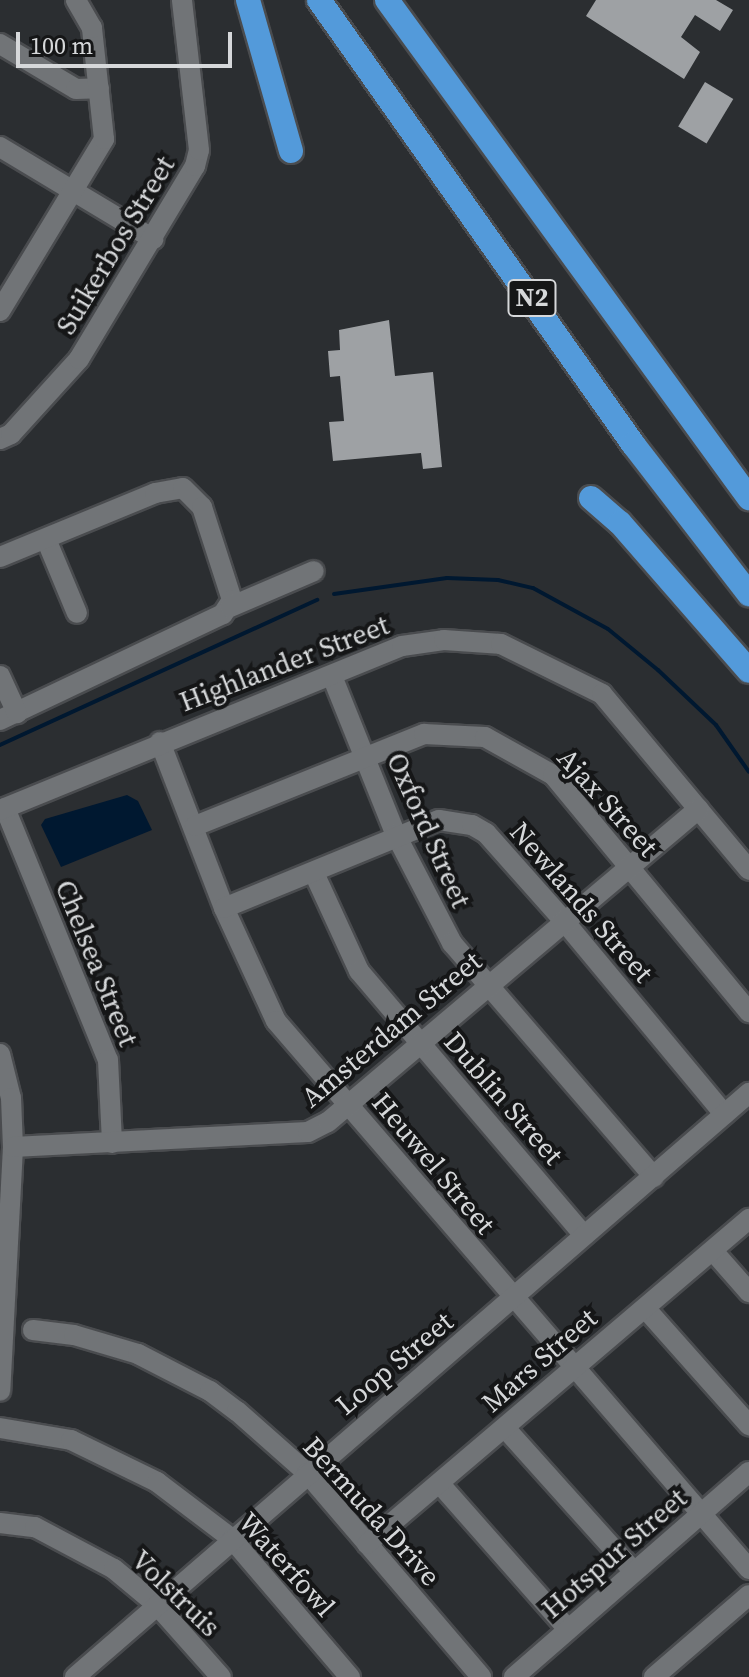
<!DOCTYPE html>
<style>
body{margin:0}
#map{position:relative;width:749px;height:1677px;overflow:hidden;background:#2b2e31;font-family:"Source Serif 4",serif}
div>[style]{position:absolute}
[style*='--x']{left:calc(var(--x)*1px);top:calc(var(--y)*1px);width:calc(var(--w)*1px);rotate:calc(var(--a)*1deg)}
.water>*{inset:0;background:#001830}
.stream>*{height:4px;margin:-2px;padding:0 2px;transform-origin:2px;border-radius:2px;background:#001830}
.building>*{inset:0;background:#9ea1a4;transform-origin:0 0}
.roads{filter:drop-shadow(2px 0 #4a4c4f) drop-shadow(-2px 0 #4a4c4f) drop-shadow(0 2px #4a4c4f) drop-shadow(0 -2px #4a4c4f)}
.minor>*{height:20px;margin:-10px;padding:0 10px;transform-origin:10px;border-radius:10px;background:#717477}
.highway>*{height:24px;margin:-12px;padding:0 12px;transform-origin:12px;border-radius:12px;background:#539ada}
span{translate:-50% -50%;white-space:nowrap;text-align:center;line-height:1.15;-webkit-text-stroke:8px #151617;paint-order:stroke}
.shield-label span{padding:2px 6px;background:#151617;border:2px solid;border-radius:6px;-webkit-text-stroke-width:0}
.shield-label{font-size:26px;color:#d6d8da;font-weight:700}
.street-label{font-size:28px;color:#d6d8da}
.scale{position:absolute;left:16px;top:32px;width:216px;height:36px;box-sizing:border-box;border:4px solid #d6d8da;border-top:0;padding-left:10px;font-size:24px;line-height:28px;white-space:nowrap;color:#d6d8da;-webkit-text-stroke:6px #151617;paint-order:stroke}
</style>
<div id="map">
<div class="water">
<i style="clip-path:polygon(127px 795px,138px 801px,152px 830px,61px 867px,41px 825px,45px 819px)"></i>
</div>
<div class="stream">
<i style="--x:334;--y:594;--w:114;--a:-8.1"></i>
<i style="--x:447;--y:578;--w:51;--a:2.2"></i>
<i style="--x:498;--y:580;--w:36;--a:13"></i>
<i style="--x:533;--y:588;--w:85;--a:28.7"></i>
<i style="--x:608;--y:629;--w:65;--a:39.4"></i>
<i style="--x:658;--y:670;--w:80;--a:43.5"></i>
<i style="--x:716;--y:725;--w:57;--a:54.9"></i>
<i style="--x:0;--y:745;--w:349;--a:-24.6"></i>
</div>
<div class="building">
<i style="clip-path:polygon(596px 0,716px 0,733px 10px,720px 31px,695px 15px,681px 37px,700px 52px,684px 79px,586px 16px)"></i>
<i style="left:705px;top:82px;width:33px;height:52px;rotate:31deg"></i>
<i style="clip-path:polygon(389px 320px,395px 376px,433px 372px,442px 467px,423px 469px,421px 453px,333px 461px,329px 422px,344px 421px,340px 376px,330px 377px,328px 351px,340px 350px,339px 330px)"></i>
</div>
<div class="roads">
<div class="minor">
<i style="--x:0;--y:44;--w:88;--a:30.6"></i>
<i style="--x:76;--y:89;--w:23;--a:-2"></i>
<i style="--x:0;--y:147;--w:179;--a:31"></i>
<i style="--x:0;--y:311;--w:201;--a:-58.8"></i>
<i style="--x:104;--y:139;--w:112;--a:-96.2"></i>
<i style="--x:92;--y:28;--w:32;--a:-120"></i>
<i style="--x:0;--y:439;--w:12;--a:-24"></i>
<i style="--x:11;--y:434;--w:101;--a:-47.8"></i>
<i style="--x:79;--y:359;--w:225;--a:-59"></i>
<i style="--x:195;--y:166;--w:16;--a:-76"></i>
<i style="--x:199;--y:150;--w:151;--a:-96.5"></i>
<i style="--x:46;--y:539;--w:80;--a:67.3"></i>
<i style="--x:0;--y:557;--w:168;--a:-22.4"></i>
<i style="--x:155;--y:493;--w:28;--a:-10"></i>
<i style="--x:183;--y:488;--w:27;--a:45"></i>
<i style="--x:202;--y:507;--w:98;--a:72.1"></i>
<i style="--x:232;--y:600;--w:17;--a:123"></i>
<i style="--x:223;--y:614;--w:247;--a:154.6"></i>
<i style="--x:230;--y:607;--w:91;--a:-23.2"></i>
<i style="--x:0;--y:676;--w:41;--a:65.3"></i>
<i style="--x:332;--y:676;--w:171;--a:68.1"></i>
<i style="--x:396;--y:835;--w:122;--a:62.6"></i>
<i style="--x:452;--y:943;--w:309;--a:49.2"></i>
<i style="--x:160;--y:742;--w:178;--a:68.9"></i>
<i style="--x:224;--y:908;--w:124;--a:65.3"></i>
<i style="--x:276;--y:1021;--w:724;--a:49.2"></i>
<i style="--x:5;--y:808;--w:272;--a:67.8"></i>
<i style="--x:108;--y:1060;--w:83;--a:87.2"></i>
<i style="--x:0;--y:810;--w:434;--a:-22.2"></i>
<i style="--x:402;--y:646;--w:42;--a:-8.1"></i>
<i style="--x:444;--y:640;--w:57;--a:4"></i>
<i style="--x:501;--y:644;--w:113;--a:26.3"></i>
<i style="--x:602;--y:694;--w:229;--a:50.1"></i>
<i style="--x:195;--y:826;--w:247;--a:-21.9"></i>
<i style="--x:424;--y:734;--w:61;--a:2.8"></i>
<i style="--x:485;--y:737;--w:78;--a:29.2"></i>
<i style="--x:553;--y:775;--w:308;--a:50.4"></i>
<i style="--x:314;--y:873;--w:108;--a:65.3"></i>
<i style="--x:359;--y:971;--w:347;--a:49.6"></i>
<i style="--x:224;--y:908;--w:232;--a:-22.3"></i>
<i style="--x:439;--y:820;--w:33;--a:9"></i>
<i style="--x:472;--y:825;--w:16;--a:30"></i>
<i style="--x:486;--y:833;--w:118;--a:48.4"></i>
<i style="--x:564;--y:921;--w:251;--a:50.3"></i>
<i style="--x:0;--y:1054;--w:45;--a:76"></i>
<i style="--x:11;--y:1098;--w:49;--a:87.7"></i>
<i style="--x:13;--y:1147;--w:244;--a:93"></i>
<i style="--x:13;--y:1147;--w:295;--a:-2.9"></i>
<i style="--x:308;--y:1132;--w:22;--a:-27"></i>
<i style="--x:328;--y:1122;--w:485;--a:-40.2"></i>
<i style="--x:713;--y:1251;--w:55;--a:48.7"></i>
<i style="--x:645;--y:1308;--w:157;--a:48.4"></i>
<i style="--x:33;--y:1330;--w:41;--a:7"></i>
<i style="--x:74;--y:1335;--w:67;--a:16.5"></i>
<i style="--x:138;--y:1354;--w:81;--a:27.2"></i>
<i style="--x:210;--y:1391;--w:34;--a:37"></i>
<i style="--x:237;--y:1411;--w:94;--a:41.5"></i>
<i style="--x:307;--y:1473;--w:268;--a:49.5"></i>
<i style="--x:0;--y:1428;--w:72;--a:9.6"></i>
<i style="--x:71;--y:1440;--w:96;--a:26"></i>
<i style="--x:157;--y:1482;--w:94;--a:37.2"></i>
<i style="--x:232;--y:1539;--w:182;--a:49.5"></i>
<i style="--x:505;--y:1428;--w:193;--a:48.1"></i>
<i style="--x:440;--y:1484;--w:193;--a:48.6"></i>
<i style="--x:0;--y:1523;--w:35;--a:7"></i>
<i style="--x:35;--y:1527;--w:89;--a:28"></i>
<i style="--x:114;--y:1569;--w:56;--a:39.9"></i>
<i style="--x:157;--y:1605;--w:96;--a:48.4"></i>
<i style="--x:367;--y:1544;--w:502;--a:-40.39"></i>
<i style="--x:75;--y:1677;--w:892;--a:-40.91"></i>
<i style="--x:514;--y:1677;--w:312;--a:-41.1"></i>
<i style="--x:654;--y:1677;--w:125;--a:-40.8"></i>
</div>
<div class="highway">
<i style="--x:248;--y:0;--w:157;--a:74.1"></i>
<i style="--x:319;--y:0;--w:544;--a:54.73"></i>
<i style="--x:633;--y:444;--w:190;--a:52.3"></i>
<i style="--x:387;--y:0;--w:616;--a:53.99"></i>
<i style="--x:591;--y:498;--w:38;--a:41"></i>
<i style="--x:620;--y:523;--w:196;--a:48.9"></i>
</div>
</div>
<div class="shield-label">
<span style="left:532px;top:298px">N2</span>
</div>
<div class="street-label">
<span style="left:115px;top:245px;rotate:-59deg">Suikerbos Street</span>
<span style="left:284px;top:663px;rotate:-21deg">Highlander Street</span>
<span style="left:608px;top:802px;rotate:48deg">Ajax Street</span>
<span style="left:429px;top:830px;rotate:66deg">Oxford Street</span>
<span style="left:582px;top:902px;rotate:49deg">Newlands Street</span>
<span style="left:97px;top:963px;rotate:68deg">Chelsea Street</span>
<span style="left:391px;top:1029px;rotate:-40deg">Amsterdam Street</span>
<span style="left:504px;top:1098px;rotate:49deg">Dublin Street</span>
<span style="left:434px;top:1163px;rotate:50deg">Heuwel Street</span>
<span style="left:539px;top:1360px;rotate:-41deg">Mars Street</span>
<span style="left:394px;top:1363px;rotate:-40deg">Loop Street</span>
<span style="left:372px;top:1511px;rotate:48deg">Bermuda Drive</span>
<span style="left:614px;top:1553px;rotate:-41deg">Hotspur Street</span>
<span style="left:287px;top:1564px;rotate:48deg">Waterfowl</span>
<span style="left:176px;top:1593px;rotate:44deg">Volstruis</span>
</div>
<div class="scale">100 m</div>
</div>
